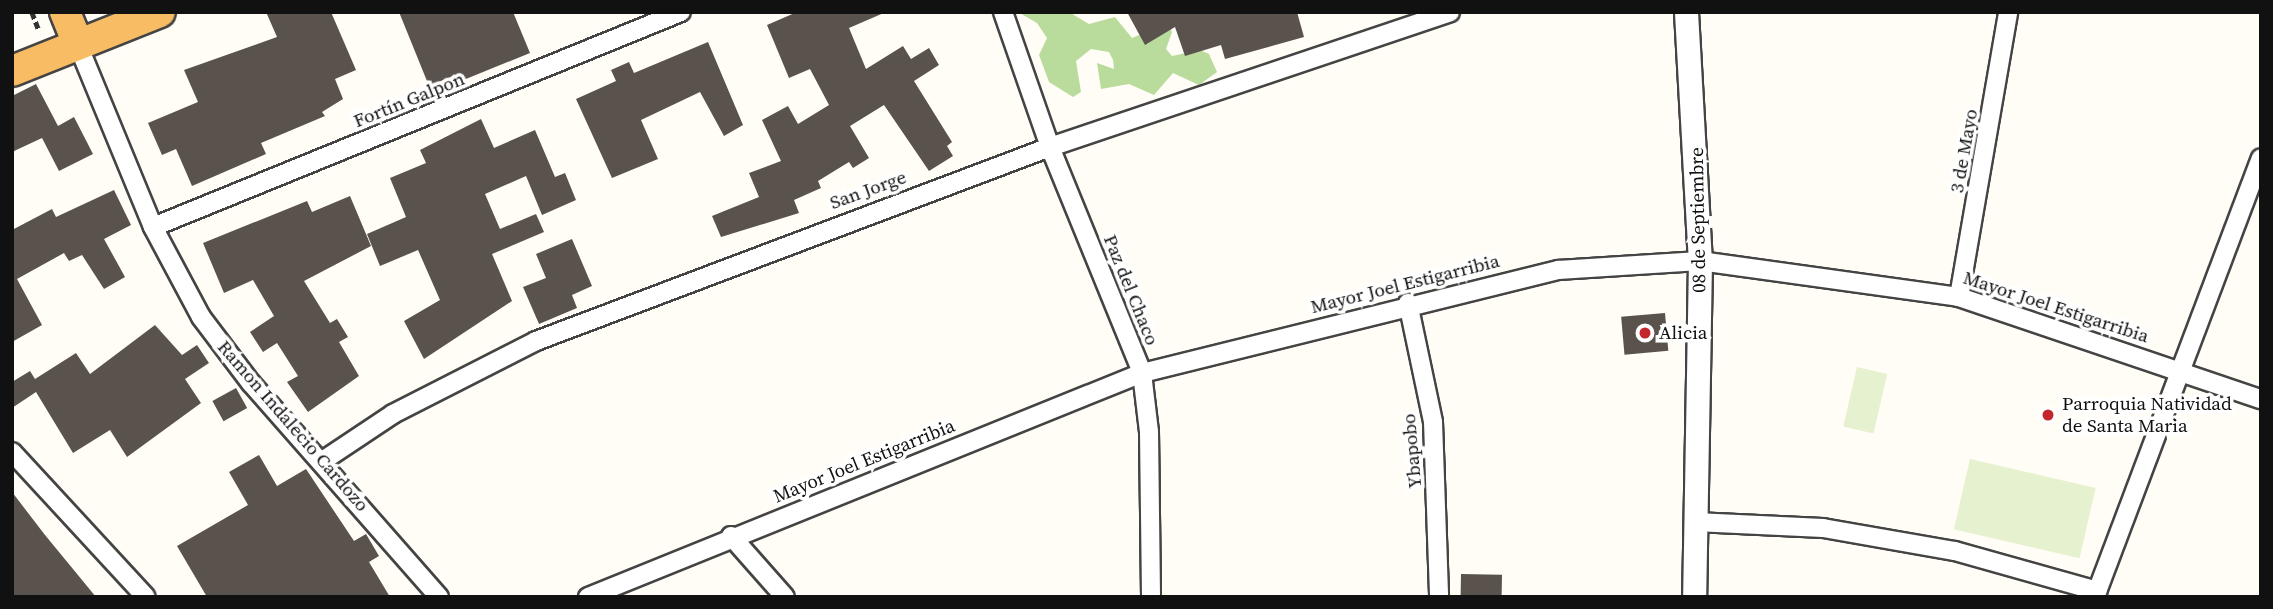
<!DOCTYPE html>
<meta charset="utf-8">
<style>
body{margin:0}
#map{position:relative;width:2273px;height:609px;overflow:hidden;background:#fffdf5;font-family:"Source Serif 4",serif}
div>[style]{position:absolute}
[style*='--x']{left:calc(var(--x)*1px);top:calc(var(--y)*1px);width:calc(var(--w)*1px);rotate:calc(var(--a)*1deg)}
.forest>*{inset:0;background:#b9dc9c}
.pitch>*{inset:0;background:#e6f2cf;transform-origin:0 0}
.building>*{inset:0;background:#5a524d;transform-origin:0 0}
.path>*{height:4.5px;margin-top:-2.25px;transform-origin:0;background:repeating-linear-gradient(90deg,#333 0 7px,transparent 0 10.5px)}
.roads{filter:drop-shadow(2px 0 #444) drop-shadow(-2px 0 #444) drop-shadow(0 2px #444) drop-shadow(0 -2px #444)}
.minor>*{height:18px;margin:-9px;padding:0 9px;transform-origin:9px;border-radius:9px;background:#fff}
.tertiary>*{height:23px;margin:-11.5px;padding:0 11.5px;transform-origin:11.5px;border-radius:11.5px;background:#fff}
.trunk>*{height:30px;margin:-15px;padding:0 15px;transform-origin:15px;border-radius:15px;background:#f7bc64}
.dots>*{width:19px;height:19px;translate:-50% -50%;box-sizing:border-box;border:4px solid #fff;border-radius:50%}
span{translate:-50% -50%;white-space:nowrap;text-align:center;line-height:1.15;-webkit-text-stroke:7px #fff;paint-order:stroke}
.street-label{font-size:19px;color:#111}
.poi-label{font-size:19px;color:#111}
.left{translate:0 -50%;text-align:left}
.frame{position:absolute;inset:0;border:14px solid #111;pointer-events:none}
</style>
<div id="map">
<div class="forest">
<i style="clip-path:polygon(1018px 12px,1069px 12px,1089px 24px,1115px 17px,1132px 38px,1167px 23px,1172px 32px,1166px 49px,1172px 56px,1200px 50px,1209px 54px,1217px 72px,1199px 85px,1173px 73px,1154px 95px,1129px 84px,1101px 89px,1097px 63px,1114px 69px,1113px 60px,1109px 52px,1091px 49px,1076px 61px,1081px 92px,1073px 97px,1049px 82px,1039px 55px,1047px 38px,1037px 23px)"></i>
</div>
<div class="pitch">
<i style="left:1857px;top:367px;width:31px;height:61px;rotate:13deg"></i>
<i style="left:1970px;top:459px;width:129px;height:72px;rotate:13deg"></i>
</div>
<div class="building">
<i style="clip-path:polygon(266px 12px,331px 12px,356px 70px,335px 79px,343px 99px,322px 112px,325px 116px,261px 143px,266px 154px,192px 186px,176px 149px,162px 155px,148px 123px,198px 102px,184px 70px,277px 37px)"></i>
<i style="clip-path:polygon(399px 12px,513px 12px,530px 53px,456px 83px,453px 76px,429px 86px)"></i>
<i style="clip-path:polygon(797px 12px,886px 12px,849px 28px,866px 69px,903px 46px,911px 59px,929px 48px,939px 65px,914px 81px,952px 142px,947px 146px,953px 156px,929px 171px,884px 105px,850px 126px,869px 158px,853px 168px,849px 162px,818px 181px,821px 188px,794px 200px,799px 213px,721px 237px,712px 216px,759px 197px,749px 173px,781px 161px,762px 120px,788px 106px,798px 124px,829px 105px,810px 69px,789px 78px,767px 25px)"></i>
<i style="clip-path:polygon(1127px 12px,1297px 12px,1304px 37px,1225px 59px,1221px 45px,1185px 56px,1175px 27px,1145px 45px)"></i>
<i style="clip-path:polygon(708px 42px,743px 125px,724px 136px,700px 92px,641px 120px,658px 159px,612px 178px,576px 99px,616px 81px,611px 70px,629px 62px,634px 73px)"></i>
<i style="clip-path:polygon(36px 84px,58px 126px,74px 117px,93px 154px,59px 171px,42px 138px,12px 152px,12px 96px)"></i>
<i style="clip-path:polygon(481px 119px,494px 148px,535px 130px,555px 177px,565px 173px,576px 200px,542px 215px,526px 176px,485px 194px,500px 229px,536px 214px,544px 232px,492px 254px,512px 301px,424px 359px,404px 321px,440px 300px,418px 250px,380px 266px,367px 234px,406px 217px,390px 178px,426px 163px,420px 150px)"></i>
<i style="clip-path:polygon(114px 190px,131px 225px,104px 239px,125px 277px,104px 289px,82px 255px,69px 261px,64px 253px,17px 279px,42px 325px,12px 342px,12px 230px,52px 209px,56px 217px)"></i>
<i style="clip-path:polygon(350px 196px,371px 246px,304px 281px,330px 323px,337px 319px,348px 337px,339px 342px,359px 376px,308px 412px,287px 382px,298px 376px,277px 343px,263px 352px,250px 332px,274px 316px,253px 280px,224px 293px,203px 243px,307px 201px,312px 212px)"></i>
<i style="clip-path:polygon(572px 239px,592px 286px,572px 295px,577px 308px,539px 324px,523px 287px,546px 278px,536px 254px)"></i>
<i style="left:1665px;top:313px;width:38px;height:44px;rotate:85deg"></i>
<i style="clip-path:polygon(155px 325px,182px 355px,197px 345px,209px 363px,185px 379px,201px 403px,127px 457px,110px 430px,73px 453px,36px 392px,12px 408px,12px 382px,30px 371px,35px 379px,76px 353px,90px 374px)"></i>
<i style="left:236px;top:388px;width:23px;height:27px;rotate:61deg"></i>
<i style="clip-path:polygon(259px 455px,277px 486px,306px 469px,354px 541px,366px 534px,379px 556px,369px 562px,390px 597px,207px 597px,177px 546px,248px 505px,229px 472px)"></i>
<i style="clip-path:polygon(12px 492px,45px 535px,96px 597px,12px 597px)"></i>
<i style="left:1461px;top:574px;width:41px;height:23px;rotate:1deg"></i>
</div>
<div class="path">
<i style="--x:32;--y:12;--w:19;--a:69"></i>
</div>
<div class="roads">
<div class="minor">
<i style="--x:1003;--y:12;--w:143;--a:70.8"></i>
<i style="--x:1050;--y:147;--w:244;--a:67.8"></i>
<i style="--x:1142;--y:373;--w:59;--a:83.2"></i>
<i style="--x:1149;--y:432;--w:165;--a:89.3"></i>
<i style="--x:78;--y:45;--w:197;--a:67.6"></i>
<i style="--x:153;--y:227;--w:102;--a:61.9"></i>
<i style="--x:201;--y:317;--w:83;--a:52.9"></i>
<i style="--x:251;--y:383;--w:285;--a:48.7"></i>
<i style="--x:153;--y:227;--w:570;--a:-22.16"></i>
<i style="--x:1959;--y:297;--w:289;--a:-80.2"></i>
<i style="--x:1408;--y:303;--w:122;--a:78.1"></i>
<i style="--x:1433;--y:422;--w:175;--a:88"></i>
<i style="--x:12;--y:452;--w:197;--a:47.3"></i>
<i style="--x:324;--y:460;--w:83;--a:-33.7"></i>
<i style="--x:393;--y:414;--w:161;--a:-27"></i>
<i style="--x:536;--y:341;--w:549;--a:-20.68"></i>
<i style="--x:1050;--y:147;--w:422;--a:-18.6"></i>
<i style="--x:1695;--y:522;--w:128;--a:2.7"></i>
<i style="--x:1823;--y:528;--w:134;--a:9.9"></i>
<i style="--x:1955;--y:551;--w:148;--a:15.7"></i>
<i style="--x:731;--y:536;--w:81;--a:48.5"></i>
<i style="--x:588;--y:597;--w:598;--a:-22.02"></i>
<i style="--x:1142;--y:373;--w:429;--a:-13.9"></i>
<i style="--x:1558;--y:270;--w:142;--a:-3.6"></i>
<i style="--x:1700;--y:261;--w:261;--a:7.9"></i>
<i style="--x:1959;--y:297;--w:319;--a:18.7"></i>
<i style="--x:2095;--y:597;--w:469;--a:-69.3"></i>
</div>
<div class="tertiary">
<i style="--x:1686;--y:12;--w:249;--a:86.8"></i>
<i style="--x:1700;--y:261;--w:336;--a:91"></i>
</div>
<div class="trunk">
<i style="--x:65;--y:12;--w:35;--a:68"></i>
<i style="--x:12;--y:71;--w:159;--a:-21.7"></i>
</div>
</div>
<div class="dots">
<i style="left:1645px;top:333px;background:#c4262e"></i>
<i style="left:2048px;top:415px;background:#c4262e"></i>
</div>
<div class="street-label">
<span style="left:409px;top:100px;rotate:-22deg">Fortín Galpon</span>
<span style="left:1964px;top:151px;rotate:-80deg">3 de Mayo</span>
<span style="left:868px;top:190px;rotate:-20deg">San Jorge</span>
<span style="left:1698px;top:220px;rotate:-91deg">08 de Septiembre</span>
<span style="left:1405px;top:284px;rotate:-14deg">Mayor Joel Estigarribia</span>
<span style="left:1131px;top:290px;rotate:68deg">Paz del Chaco</span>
<span style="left:2056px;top:307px;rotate:18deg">Mayor Joel Estigarribia</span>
<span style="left:293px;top:426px;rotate:49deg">Ramon Indalecio Cardozo</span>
<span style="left:1412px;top:451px;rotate:-95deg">Ybapobo</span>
<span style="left:864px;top:461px;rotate:-22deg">Mayor Joel Estigarribia</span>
</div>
<div class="poi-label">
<span class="left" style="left:1659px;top:333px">Alicia</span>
<span class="left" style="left:2062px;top:415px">Parroquia Natividad<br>de Santa Maria</span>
</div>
<div class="frame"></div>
</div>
